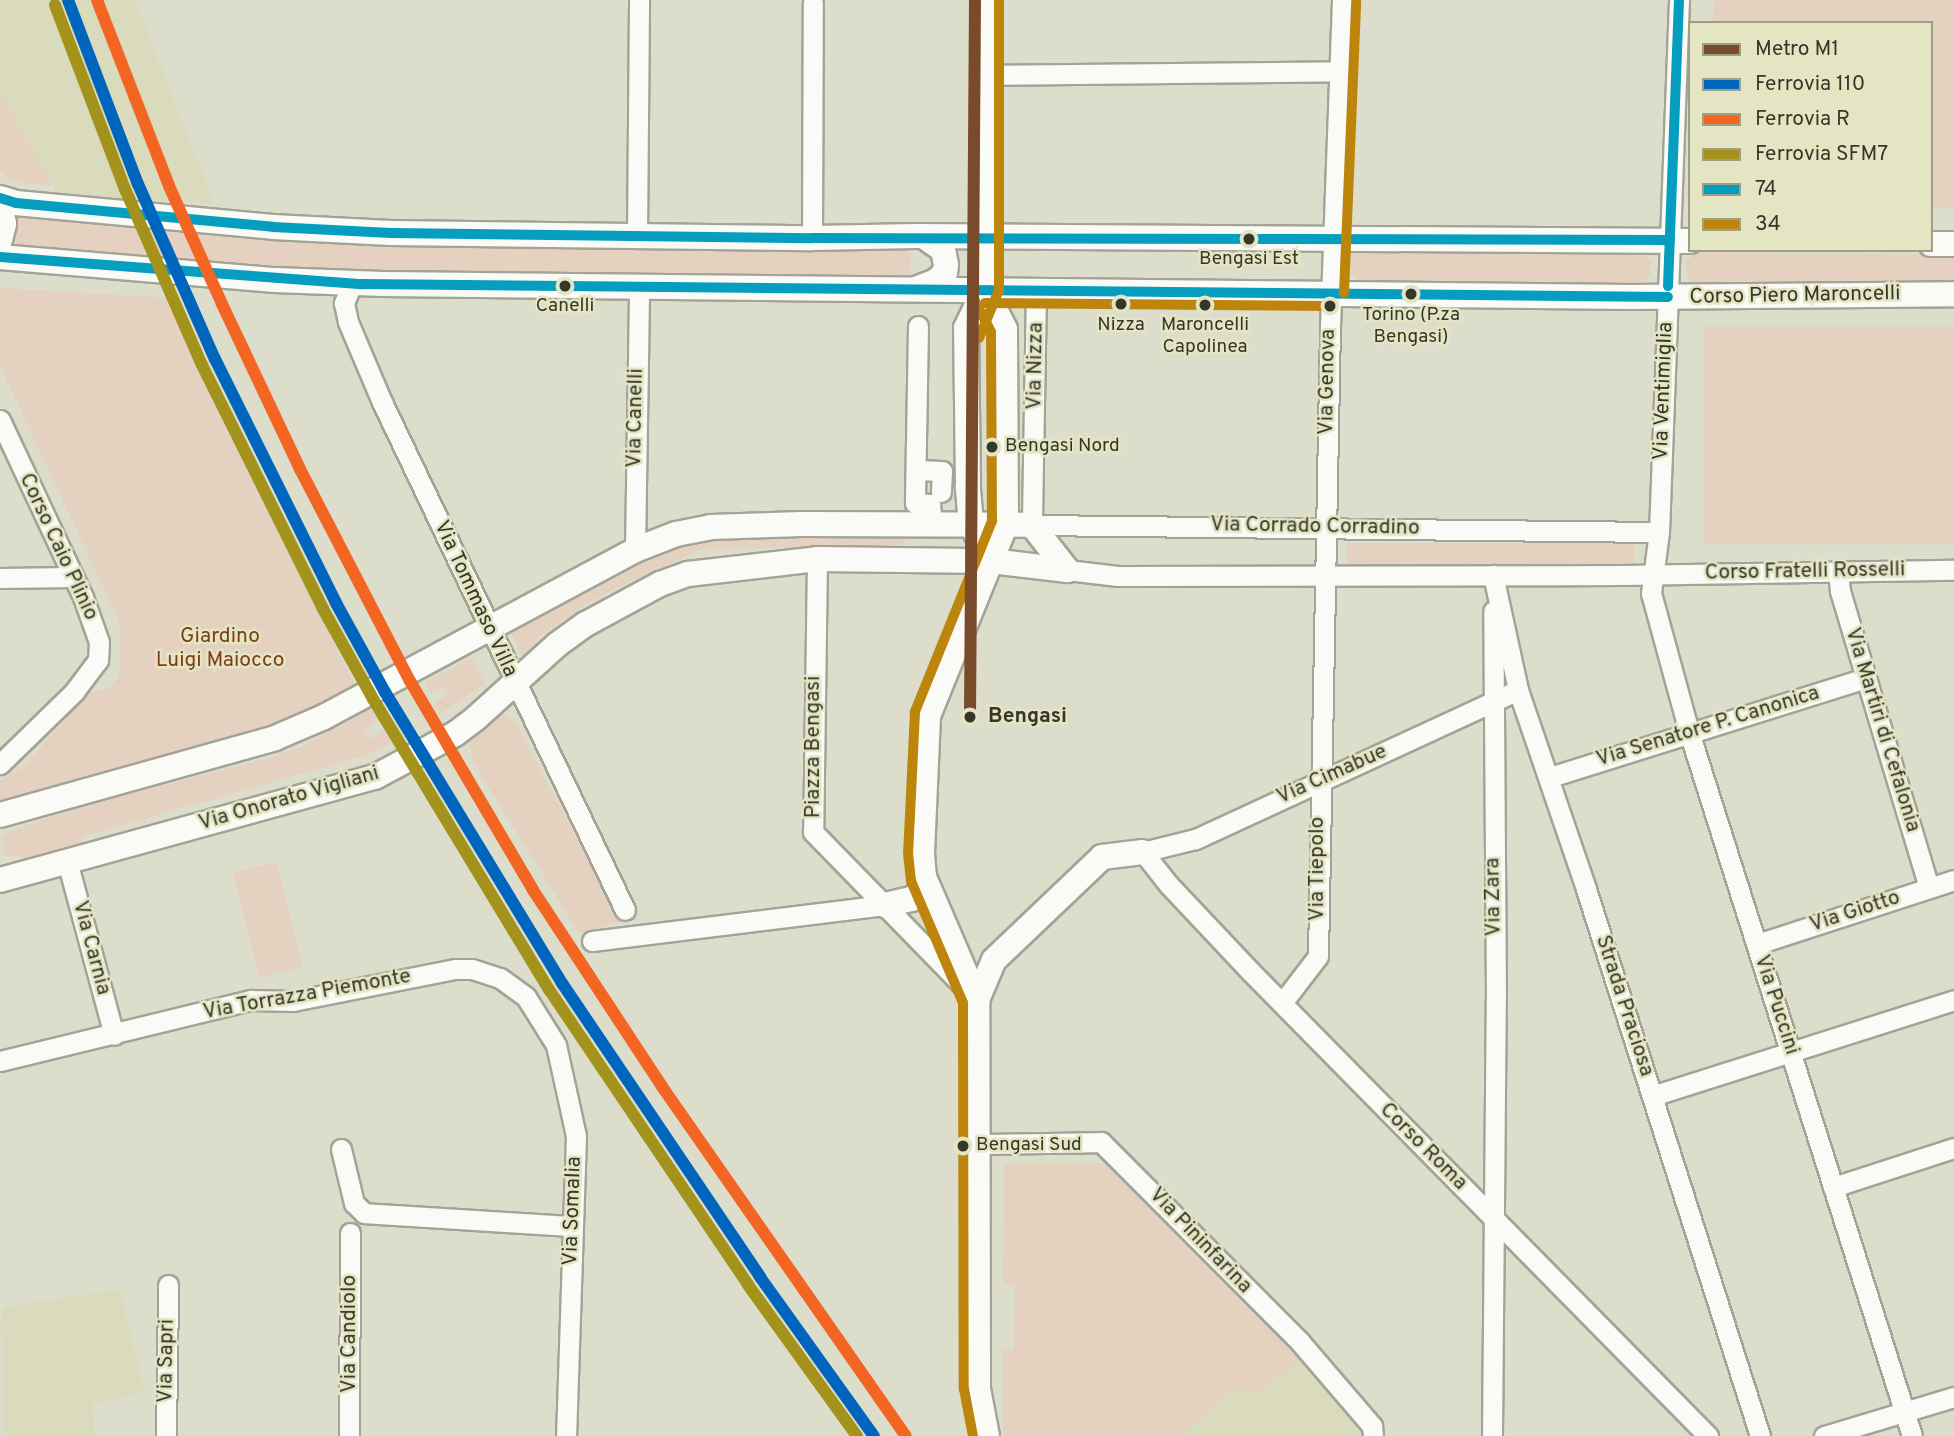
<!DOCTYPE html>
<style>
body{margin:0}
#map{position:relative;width:1954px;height:1436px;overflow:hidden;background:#dcddcb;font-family:Overpass,sans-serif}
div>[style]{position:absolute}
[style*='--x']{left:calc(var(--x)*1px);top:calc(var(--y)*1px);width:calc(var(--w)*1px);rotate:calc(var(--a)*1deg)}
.built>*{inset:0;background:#d9dbbc}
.green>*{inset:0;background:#e5d1c0;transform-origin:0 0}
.roads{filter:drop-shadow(2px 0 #a3a496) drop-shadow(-2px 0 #a3a496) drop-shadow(0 2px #a3a496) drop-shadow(0 -2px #a3a496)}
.minor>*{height:19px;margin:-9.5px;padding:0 9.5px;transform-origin:9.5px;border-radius:9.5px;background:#fafaf7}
.major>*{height:24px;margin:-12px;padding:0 12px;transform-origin:12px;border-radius:12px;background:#fafaf7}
.bus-1>*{height:10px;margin:-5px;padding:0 5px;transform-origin:5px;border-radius:5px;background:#059ebe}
.bus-2>*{height:10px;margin:-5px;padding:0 5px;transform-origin:5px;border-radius:5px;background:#bd850c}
.rail-1>*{height:12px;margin:-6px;padding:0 6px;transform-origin:6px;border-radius:6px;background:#0065bd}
.rail-2>*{height:12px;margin:-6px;padding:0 6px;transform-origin:6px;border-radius:6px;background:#f26522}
.rail-3>*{height:12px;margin:-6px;padding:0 6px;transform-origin:6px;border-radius:6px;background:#a3921c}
.metro-1>*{height:12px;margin:-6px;padding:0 6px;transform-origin:6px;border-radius:6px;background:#7a4b2a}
.dots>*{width:19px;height:19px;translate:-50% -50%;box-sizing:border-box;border:4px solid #e3e5c3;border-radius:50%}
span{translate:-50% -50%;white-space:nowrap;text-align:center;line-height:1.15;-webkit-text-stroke:5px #e3e5c3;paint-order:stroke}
.bus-label{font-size:19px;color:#363729}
.left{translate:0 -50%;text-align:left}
.street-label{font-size:21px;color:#363729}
.park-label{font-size:21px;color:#813d18}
.stop-label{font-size:21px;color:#363729;font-weight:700}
.legend{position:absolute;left:1688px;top:21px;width:245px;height:231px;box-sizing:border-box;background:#e3e5c3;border:2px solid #9e9f85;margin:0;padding:9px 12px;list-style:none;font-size:21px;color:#363729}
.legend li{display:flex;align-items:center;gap:14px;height:35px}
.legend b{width:35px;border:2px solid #9e9f85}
</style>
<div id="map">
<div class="built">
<i style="clip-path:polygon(0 0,135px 0,214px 203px,57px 197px,53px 185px,0 92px)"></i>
<i style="clip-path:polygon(120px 1289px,145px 1392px,92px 1404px,95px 1436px,3px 1436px,3px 1338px,0 1338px,3px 1308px)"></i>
<i style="clip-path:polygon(1299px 1358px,1358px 1419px,1359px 1436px,1182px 1436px,1235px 1387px,1260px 1394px)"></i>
</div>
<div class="green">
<i style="clip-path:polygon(1714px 0,1954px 0,1954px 208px,1931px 208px,1931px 23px,1713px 23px)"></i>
<i style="clip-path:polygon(0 92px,42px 166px,53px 185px,29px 184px,8px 178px,0 171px)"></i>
<i style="clip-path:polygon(17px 217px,274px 241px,911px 249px,910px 277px,346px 273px,15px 247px)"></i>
<i style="clip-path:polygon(1360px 251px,1636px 252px,1651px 261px,1651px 273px,1646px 280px,1637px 283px,1357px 280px,1347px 270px,1351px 254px)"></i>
<i style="clip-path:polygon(1705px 252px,1954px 255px,1954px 286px,1692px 282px,1686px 272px,1686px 262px,1693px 255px)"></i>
<i style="clip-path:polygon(0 288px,169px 298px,228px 431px,361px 698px,0 815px,0 780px,24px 767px,88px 693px,111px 688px,119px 674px,121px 625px,0 366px)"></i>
<i style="left:1704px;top:327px;width:250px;height:217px"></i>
<i style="clip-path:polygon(904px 535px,904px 546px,703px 549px,630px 581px,584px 605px,536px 639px,536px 649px,523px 659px,512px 633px,663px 553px,695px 541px,720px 536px)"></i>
<i style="left:1347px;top:543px;width:288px;height:24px"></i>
<i style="clip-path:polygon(472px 658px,485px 683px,440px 714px,433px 704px,447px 695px,442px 687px,430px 693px,425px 682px)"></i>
<i style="clip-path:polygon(371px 709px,378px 721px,363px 731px,369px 739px,384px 730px,392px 743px,367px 755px,81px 837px,82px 845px,27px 859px,4px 854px,3px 836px,16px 829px,80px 807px,266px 759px,300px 747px)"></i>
<i style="clip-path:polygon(500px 713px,516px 722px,620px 922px,579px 933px,470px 757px,473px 753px,464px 737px)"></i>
<i style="left:276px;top:862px;width:108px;height:44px;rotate:76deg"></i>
<i style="clip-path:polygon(1004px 1163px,1108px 1163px,1299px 1358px,1260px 1394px,1234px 1387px,1182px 1436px,1003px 1436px,1003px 1350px,1014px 1349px,1015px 1285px,1003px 1284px)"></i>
</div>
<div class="roads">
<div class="minor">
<i style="--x:985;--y:0;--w:236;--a:89.8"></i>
<i style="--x:1679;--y:0;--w:532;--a:92.15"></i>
<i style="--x:1659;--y:532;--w:62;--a:97.5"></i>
<i style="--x:1651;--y:593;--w:144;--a:74.7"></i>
<i style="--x:1689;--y:732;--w:738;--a:72.42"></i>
<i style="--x:985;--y:75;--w:354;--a:-0.6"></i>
<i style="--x:637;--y:235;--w:235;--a:-89.5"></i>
<i style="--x:812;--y:238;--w:235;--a:-89.8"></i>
<i style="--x:352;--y:284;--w:21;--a:113"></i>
<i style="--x:344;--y:303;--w:19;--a:78"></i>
<i style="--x:348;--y:322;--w:87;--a:67"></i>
<i style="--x:382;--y:402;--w:563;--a:64.44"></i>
<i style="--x:1036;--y:290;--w:235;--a:91"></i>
<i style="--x:1032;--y:525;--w:627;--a:0.64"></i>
<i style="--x:918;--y:326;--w:177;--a:91"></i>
<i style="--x:915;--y:503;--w:15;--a:4"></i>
<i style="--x:930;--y:504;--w:9;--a:84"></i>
<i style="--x:0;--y:420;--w:195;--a:64.9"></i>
<i style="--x:83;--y:597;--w:48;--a:70.4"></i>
<i style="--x:99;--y:642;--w:18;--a:93"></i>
<i style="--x:98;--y:660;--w:39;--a:127"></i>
<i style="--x:75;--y:691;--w:105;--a:135.8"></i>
<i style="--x:916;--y:470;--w:26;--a:2"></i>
<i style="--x:942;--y:471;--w:21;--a:93"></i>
<i style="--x:635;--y:550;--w:264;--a:-89.1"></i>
<i style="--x:817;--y:559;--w:273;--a:90.8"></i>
<i style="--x:813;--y:832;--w:226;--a:45.7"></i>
<i style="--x:1067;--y:570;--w:51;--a:6.7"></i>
<i style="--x:1118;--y:576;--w:505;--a:-0.11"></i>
<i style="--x:1623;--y:575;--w:331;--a:-0.9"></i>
<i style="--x:1838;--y:572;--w:19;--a:84"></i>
<i style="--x:1840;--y:591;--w:310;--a:73.3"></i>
<i style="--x:1493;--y:575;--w:118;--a:77.7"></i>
<i style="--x:1518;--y:690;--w:210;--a:71.1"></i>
<i style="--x:1586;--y:889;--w:574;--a:72.35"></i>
<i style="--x:0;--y:578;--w:73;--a:-0.8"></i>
<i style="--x:1518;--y:690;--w:356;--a:155.2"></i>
<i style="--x:1195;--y:839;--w:54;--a:166"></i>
<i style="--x:1143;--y:852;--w:42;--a:51.8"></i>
<i style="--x:1169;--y:885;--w:118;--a:46.7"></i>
<i style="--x:1250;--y:971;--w:653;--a:45.43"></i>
<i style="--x:1550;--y:777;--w:331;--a:-17.4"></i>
<i style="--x:67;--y:861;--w:180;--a:74.9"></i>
<i style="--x:592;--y:941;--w:295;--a:-7"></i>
<i style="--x:1757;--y:944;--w:207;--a:-18"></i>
<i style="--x:1282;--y:1003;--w:59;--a:-52.5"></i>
<i style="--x:1318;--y:956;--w:629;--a:-88.91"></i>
<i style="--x:1330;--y:327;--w:327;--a:-87.9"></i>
<i style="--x:0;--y:1061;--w:258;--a:-13.7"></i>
<i style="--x:251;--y:1000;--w:42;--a:1.4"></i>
<i style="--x:293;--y:1001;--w:165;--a:-11.2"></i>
<i style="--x:455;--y:969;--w:17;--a:0"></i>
<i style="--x:472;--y:969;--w:29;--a:18"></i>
<i style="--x:500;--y:978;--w:32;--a:36"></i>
<i style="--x:526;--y:997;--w:57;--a:58"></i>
<i style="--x:556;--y:1045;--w:93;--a:77.6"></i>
<i style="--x:576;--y:1136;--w:300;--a:91.9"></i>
<i style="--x:1652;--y:1096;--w:317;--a:-17.6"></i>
<i style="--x:977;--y:1144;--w:124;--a:-0.9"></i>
<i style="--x:1101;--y:1142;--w:282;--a:45.1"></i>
<i style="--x:1300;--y:1342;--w:111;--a:49.4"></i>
<i style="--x:1372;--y:1426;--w:10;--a:84"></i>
<i style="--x:341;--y:1149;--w:56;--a:76.5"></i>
<i style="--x:354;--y:1203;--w:14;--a:45"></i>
<i style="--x:364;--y:1213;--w:209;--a:3.6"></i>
<i style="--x:1833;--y:1187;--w:127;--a:-17.9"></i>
<i style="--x:166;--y:1436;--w:151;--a:-89.2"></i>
<i style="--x:349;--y:1436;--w:203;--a:-89.7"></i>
<i style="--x:1492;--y:1436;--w:437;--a:-89.5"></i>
<i style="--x:1496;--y:999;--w:388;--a:-90.4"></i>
<i style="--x:1824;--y:1436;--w:136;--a:-16.7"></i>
</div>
<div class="major">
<i style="--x:0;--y:198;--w:17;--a:17"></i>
<i style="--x:16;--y:203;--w:258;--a:5.3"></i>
<i style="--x:273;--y:227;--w:118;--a:2.9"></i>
<i style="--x:391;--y:233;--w:421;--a:0.7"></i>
<i style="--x:812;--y:238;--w:104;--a:-1.1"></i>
<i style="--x:916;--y:236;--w:774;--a:0.37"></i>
<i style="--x:0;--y:206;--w:18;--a:77"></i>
<i style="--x:4;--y:224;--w:16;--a:104"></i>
<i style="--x:1931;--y:244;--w:23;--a:0"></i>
<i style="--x:0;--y:257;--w:276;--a:4.8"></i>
<i style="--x:275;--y:280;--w:108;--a:2.1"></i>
<i style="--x:383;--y:284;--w:1248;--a:0.6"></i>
<i style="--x:1631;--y:297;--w:323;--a:-0.5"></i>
<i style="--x:916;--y:289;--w:22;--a:-22"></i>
<i style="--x:936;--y:281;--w:12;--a:-42"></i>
<i style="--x:945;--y:273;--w:8;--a:-83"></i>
<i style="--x:946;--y:265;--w:15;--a:-101"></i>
<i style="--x:943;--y:250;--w:24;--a:-145"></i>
<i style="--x:1032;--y:525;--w:57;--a:52.1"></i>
<i style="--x:978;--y:537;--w:15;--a:-118"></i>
<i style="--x:971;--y:524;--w:38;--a:-95"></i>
<i style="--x:968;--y:486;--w:158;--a:-90.7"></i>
<i style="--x:966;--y:328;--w:43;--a:-64"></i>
<i style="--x:985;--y:289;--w:53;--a:-88.9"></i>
<i style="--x:0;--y:815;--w:286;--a:-15.6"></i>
<i style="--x:275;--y:738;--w:53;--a:-23.2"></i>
<i style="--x:324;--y:717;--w:353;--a:-28.2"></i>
<i style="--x:635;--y:550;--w:44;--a:-21.3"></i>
<i style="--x:676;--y:534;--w:36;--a:-11"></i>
<i style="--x:711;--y:527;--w:90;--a:-1.9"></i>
<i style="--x:801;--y:524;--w:231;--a:0.2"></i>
<i style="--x:0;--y:880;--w:389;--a:-15.4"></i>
<i style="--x:375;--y:777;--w:91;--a:-28.3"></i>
<i style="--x:455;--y:734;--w:26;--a:-37"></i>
<i style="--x:476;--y:718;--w:110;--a:-42.1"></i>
<i style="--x:558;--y:644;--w:34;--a:-36"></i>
<i style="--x:586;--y:624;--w:84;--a:-28.4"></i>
<i style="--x:660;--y:584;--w:30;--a:-20"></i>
<i style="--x:688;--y:574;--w:130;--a:-6.6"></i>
<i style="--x:817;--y:559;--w:174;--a:0.7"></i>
<i style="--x:991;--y:561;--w:77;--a:6.8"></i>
<i style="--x:885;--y:905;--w:28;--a:-13"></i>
<i style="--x:912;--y:899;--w:20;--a:-41"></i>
<i style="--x:977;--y:1000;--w:134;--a:-113.3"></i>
<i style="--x:924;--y:877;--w:23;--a:-95"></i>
<i style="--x:922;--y:854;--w:138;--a:-87.5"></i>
<i style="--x:928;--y:716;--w:207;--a:-67.9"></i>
<i style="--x:1006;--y:524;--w:195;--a:-90.3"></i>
<i style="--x:1005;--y:329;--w:45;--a:-116.6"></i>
<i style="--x:987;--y:1436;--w:48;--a:-100.8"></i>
<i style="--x:978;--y:1389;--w:389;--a:-90.1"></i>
<i style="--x:977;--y:1000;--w:43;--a:-67"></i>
<i style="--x:994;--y:960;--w:149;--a:-43.6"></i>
<i style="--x:1102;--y:857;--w:41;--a:-7"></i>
</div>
</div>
<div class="bus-1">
<i style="--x:0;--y:198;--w:17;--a:17"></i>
<i style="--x:16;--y:203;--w:258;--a:5.3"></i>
<i style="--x:273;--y:227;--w:118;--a:2.9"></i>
<i style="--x:391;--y:233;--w:421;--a:0.7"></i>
<i style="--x:812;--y:238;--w:858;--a:0.13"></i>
<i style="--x:0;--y:257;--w:363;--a:4.3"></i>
<i style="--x:362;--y:284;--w:1306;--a:0.57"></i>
<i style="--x:1668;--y:286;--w:286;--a:-87.8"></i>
</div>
<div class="bus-2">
<i style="--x:1344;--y:293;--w:292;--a:-87.6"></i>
<i style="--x:972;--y:295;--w:42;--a:62.8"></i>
<i style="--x:991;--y:332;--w:189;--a:89.7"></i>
<i style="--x:992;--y:521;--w:206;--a:112"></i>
<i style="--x:915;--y:712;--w:141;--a:92.8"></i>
<i style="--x:908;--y:853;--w:28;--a:84"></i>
<i style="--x:911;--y:881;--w:133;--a:66.9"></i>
<i style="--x:963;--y:1003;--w:386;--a:89.9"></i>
<i style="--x:964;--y:1389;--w:48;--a:79.2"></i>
<i style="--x:985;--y:303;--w:345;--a:0.5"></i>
<i style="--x:979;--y:338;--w:52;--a:-67.4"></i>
<i style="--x:999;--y:290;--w:290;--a:-90"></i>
</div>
<div class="rail-1">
<i style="--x:68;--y:0;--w:197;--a:69.2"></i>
<i style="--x:138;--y:184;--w:191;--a:66.3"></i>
<i style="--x:215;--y:359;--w:272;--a:63.6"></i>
<i style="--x:336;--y:603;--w:102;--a:61.2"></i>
<i style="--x:385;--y:692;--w:341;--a:58.7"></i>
<i style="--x:562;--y:983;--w:354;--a:56"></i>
<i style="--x:760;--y:1277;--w:196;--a:54.4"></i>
</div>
<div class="rail-2">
<i style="--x:97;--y:0;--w:199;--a:68.8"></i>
<i style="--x:169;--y:186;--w:129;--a:65.8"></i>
<i style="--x:222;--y:304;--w:183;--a:64.7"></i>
<i style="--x:300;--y:469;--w:239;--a:62.6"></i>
<i style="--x:410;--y:681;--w:243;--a:59.5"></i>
<i style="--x:533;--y:890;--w:237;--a:56.7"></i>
<i style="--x:663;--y:1088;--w:424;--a:55.1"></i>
</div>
<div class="rail-3">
<i style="--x:55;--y:5;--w:197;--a:69.2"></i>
<i style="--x:125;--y:189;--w:192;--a:66.4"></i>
<i style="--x:202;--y:365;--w:272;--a:63.6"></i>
<i style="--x:323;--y:609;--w:103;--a:60.9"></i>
<i style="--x:373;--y:699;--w:341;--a:58.8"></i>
<i style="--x:550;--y:991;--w:354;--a:56"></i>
<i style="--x:748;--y:1285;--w:186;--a:54.2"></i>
</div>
<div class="metro-1">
<i style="--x:970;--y:717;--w:717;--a:-89.6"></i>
</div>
<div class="dots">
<i style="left:1249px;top:239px;background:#363729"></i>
<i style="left:565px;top:286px;background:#363729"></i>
<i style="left:1411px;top:294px;background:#363729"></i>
<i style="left:1121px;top:304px;background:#363729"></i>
<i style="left:1205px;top:305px;background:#363729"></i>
<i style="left:1330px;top:306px;background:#363729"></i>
<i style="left:992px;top:447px;background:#363729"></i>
<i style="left:970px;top:717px;background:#363729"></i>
<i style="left:963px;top:1146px;background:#363729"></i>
</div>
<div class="bus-label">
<span style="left:1249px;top:260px">Bengasi Est</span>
<span style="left:565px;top:307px">Canelli</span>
<span style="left:1411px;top:327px">Torino (P.za<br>Bengasi)</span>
<span style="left:1121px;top:326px">Nizza</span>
<span style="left:1205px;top:337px">Maroncelli<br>Capolinea</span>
<span class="left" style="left:1005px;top:447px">Bengasi Nord</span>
<span class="left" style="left:976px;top:1146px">Bengasi Sud</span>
</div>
<div class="street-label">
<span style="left:1795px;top:296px;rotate:-1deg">Corso Piero Maroncelli</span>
<span style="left:1036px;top:366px;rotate:-89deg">Via Nizza</span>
<span style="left:1328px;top:382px;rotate:-89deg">Via Genova</span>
<span style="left:1664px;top:391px;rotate:-88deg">Via Ventimiglia</span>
<span style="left:636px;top:418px;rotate:-89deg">Via Canelli</span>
<span style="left:1315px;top:527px;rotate:1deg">Via Corrado Corradino</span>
<span style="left:58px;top:547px;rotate:65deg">Corso Caio Plinio</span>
<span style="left:1805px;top:572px;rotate:-1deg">Corso Fratelli Rosselli</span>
<span style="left:475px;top:599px;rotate:65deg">Via Tommaso Villa</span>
<span style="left:1708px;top:727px;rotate:-17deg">Via Senatore P. Canonica</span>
<span style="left:1882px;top:730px;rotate:73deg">Via Martiri di Cefalonia</span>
<span style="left:814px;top:747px;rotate:-90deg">Piazza Bengasi</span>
<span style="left:1332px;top:775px;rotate:-24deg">Via Cimabue</span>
<span style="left:289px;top:799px;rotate:-16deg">Via Onorato Vigliani</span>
<span style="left:1318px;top:869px;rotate:-90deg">Via Tiepolo</span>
<span style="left:1494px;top:897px;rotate:-91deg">Via Zara</span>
<span style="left:1855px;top:912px;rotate:-18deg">Via Giotto</span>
<span style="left:91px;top:948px;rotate:75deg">Via Carnia</span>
<span style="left:307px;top:995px;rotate:-10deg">Via Torrazza Piemonte</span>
<span style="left:1776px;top:1005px;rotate:72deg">Via Puccini</span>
<span style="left:1624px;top:1006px;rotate:72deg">Strada Praciosa</span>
<span style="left:1423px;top:1147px;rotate:45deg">Corso Roma</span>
<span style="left:573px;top:1211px;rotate:-88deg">Via Somalia</span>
<span style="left:1200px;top:1241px;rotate:46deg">Via Pininfarina</span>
<span style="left:350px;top:1334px;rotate:-90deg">Via Candiolo</span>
<span style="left:167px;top:1361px;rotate:-89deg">Via Sapri</span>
</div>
<div class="park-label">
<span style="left:220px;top:649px">Giardino<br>Luigi Maiocco</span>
</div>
<div class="stop-label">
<span class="left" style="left:988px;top:717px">Bengasi</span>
</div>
<ul class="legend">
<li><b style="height:9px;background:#7a4b2a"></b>Metro M1</li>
<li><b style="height:9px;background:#0065bd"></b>Ferrovia 110</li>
<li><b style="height:9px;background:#f26522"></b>Ferrovia R</li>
<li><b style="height:9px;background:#a3921c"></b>Ferrovia SFM7</li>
<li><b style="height:9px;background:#059ebe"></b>74</li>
<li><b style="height:9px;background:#bd850c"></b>34</li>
</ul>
</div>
